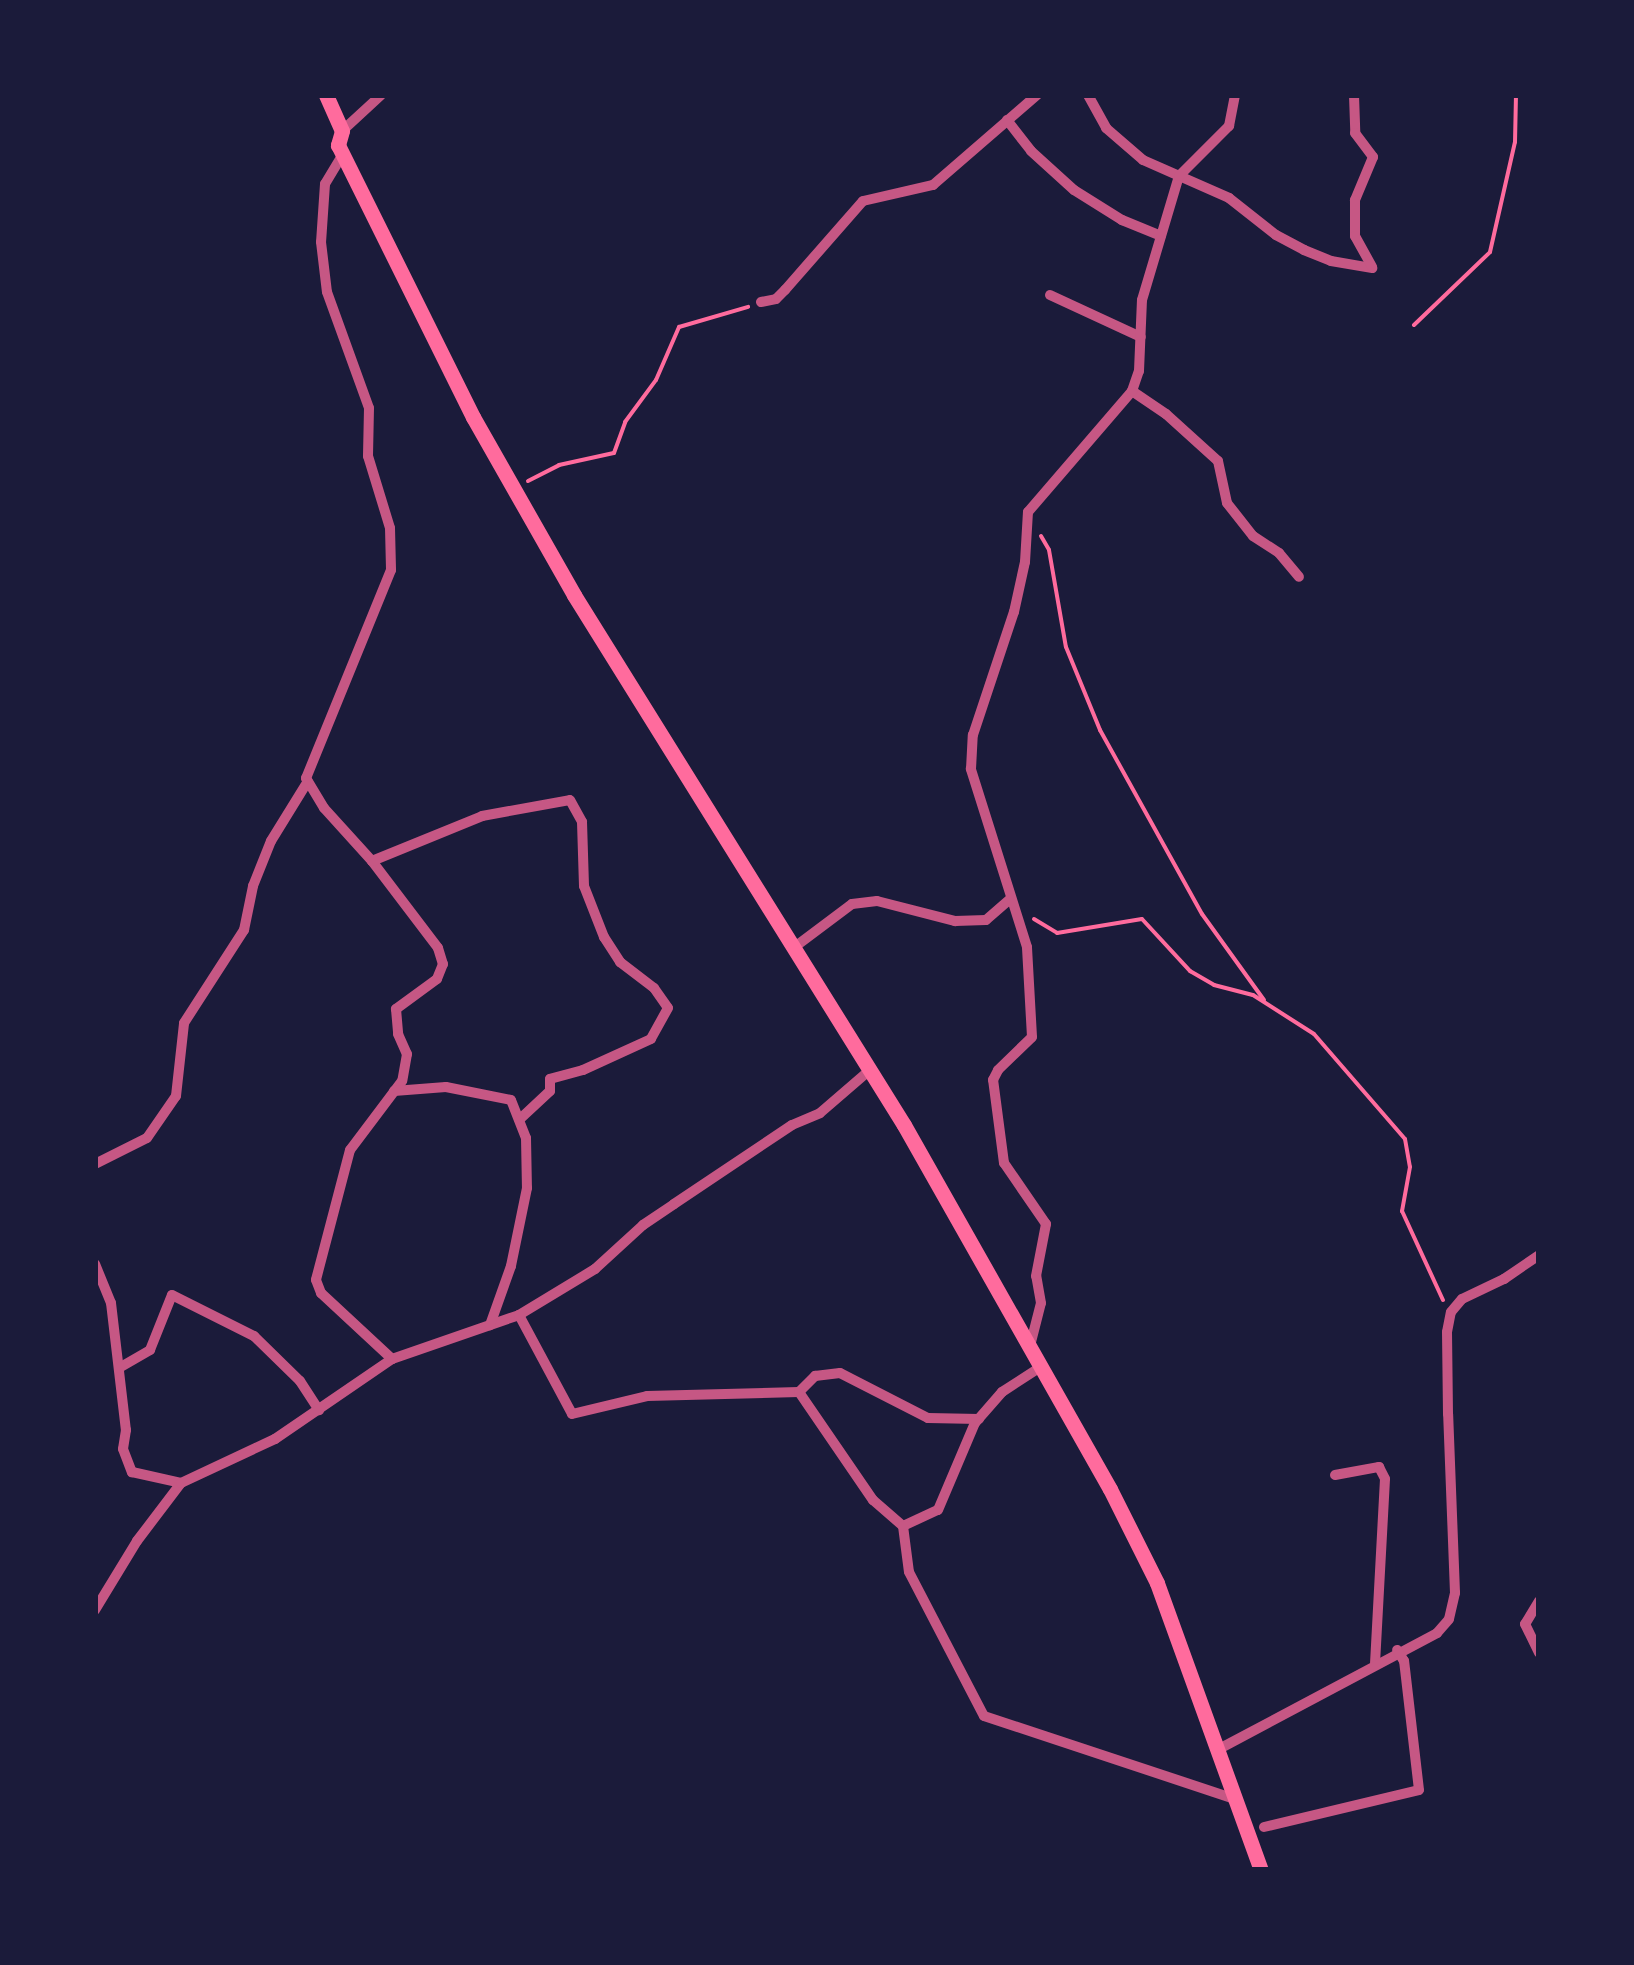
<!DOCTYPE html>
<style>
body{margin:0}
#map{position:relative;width:1634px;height:1965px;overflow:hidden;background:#1b1b3a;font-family:Manrope,sans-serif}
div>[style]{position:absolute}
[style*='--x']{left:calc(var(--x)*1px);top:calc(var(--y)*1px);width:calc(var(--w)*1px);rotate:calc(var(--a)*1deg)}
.path>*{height:4px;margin:-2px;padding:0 2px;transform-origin:2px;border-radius:2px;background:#ff6b9d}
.minor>*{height:10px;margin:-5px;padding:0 5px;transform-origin:5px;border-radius:5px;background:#c65784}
.secondary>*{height:15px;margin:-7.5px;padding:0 7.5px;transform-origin:7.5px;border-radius:7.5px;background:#ff6b9d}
span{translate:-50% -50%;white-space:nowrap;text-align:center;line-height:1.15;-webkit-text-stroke:10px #1b1b3a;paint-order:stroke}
.frame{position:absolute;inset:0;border:98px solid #1b1b3a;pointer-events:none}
</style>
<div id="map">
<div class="path">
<i style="--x:1414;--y:325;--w:105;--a:-43.8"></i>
<i style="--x:1490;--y:252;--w:113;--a:-77.2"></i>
<i style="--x:1515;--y:142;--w:47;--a:-88.8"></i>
<i style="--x:528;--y:481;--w:35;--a:-27"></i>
<i style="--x:559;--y:465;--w:56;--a:-12.3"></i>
<i style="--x:614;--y:453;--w:33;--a:-70"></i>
<i style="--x:625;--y:422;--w:52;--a:-53.6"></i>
<i style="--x:656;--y:380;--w:58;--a:-66.5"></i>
<i style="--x:679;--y:327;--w:72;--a:-16.2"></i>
<i style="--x:1041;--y:536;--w:16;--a:60"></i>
<i style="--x:1049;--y:550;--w:98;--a:80.1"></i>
<i style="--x:1066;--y:647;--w:90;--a:67.7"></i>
<i style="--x:1100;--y:730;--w:210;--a:61"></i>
<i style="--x:1202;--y:914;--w:106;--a:54.2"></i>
<i style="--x:1034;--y:919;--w:27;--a:31"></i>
<i style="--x:1057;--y:933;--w:86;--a:-9.4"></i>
<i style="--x:1142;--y:919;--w:71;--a:47.3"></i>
<i style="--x:1190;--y:971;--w:28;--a:30"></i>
<i style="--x:1214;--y:985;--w:40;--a:14.4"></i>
<i style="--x:1253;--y:995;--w:72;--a:32.6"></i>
<i style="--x:1314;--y:1034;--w:139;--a:49.1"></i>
<i style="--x:1405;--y:1139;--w:28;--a:80"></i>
<i style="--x:1410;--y:1167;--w:45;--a:100.3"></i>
<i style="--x:1402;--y:1211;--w:98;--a:65.3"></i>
</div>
<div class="minor">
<i style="--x:1088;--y:95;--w:38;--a:61"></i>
<i style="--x:1106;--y:128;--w:49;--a:40.9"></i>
<i style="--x:1143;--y:160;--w:94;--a:23.8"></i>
<i style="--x:1229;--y:198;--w:60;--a:38.2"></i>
<i style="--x:1276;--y:235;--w:32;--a:28"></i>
<i style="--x:1304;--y:250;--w:29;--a:22"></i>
<i style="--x:1331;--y:261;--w:42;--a:9.7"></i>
<i style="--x:1354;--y:95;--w:38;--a:88"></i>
<i style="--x:1355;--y:133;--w:30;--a:53"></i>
<i style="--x:1373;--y:157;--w:47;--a:112.7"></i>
<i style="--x:1355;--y:200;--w:36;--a:90"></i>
<i style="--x:1355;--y:236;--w:35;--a:61"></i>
<i style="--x:1007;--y:120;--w:39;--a:52"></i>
<i style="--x:1031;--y:151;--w:58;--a:42.2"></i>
<i style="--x:1074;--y:190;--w:57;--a:32"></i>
<i style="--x:1122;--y:220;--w:42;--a:22.3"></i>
<i style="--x:342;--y:131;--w:53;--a:-42.7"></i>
<i style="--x:343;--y:154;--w:35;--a:121"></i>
<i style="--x:325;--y:184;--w:58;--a:93.9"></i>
<i style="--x:321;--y:242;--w:50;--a:83.2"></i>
<i style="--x:327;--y:292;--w:123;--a:70.1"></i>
<i style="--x:369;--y:408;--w:48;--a:91.2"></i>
<i style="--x:368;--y:456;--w:75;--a:73"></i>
<i style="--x:390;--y:528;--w:42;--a:88.6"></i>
<i style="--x:391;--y:570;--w:225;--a:112.2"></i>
<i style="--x:306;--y:778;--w:35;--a:59"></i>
<i style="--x:324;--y:808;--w:72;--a:47.8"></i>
<i style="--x:372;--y:861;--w:109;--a:52.8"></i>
<i style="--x:438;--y:948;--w:17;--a:73"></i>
<i style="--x:443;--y:964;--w:16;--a:112"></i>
<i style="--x:437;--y:979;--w:51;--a:143.8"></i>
<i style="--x:396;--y:1009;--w:25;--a:85"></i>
<i style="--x:398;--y:1034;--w:22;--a:66"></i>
<i style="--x:407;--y:1054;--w:27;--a:100"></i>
<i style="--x:402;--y:1081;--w:86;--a:127"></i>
<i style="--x:350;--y:1150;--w:134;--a:104.7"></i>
<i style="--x:316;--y:1280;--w:14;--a:69"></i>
<i style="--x:321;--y:1293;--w:97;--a:42.9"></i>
<i style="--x:392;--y:1359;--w:134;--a:-19.1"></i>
<i style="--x:519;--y:1315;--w:112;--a:61.8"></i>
<i style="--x:572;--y:1414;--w:77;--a:-13.5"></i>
<i style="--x:647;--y:1396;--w:152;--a:-1.5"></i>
<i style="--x:799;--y:1392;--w:131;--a:55.6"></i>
<i style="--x:873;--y:1500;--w:40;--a:41"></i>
<i style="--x:903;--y:1526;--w:46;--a:82.6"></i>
<i style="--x:909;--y:1572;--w:162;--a:62.5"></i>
<i style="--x:984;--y:1716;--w:264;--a:18.3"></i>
<i style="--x:1050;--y:295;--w:100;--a:24.8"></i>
<i style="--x:761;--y:302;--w:15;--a:-11"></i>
<i style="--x:776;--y:299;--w:13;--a:-45"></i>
<i style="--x:785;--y:290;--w:118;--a:-48.8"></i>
<i style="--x:863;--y:201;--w:72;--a:-12.9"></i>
<i style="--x:933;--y:185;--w:138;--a:-40.9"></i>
<i style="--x:1132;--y:391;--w:41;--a:34.1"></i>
<i style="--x:1166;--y:414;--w:70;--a:42.1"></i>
<i style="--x:1218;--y:461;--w:43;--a:77.9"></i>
<i style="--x:1227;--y:503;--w:42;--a:51.8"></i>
<i style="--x:1253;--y:536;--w:31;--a:33"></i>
<i style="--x:1279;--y:553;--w:31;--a:50"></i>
<i style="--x:372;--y:861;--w:119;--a:-22.2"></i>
<i style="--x:482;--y:816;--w:89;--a:-10.3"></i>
<i style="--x:570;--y:800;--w:25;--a:61"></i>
<i style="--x:582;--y:822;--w:64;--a:88.2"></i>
<i style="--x:584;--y:886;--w:55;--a:68.6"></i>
<i style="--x:604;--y:937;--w:30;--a:57"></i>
<i style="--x:620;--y:962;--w:43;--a:37.4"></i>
<i style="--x:654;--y:988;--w:24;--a:55"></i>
<i style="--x:668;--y:1008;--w:35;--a:119"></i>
<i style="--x:651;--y:1039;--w:75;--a:155.5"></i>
<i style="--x:583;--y:1070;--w:34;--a:165"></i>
<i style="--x:550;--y:1079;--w:12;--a:90"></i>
<i style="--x:550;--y:1091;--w:42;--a:136.9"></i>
<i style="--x:796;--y:946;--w:70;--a:-36.9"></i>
<i style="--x:852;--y:904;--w:25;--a:-7"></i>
<i style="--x:877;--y:901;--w:81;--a:14.4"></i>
<i style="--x:955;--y:921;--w:31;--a:-2"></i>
<i style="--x:986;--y:920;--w:32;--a:-41"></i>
<i style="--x:394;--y:1091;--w:52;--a:-4.4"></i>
<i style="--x:446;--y:1087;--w:66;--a:11.3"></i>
<i style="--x:511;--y:1100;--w:41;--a:68.5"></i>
<i style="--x:526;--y:1138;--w:50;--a:88.9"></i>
<i style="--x:527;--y:1188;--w:80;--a:101.6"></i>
<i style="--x:511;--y:1266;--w:63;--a:109.6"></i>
<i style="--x:95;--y:1164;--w:58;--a:-26.6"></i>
<i style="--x:147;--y:1138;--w:51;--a:-55.4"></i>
<i style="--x:176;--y:1096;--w:73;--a:-83.7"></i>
<i style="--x:184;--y:1023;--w:111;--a:-57.2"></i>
<i style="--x:244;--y:930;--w:45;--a:-78.4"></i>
<i style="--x:253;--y:886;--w:48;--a:-68.2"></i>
<i style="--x:271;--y:841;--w:70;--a:-58.3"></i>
<i style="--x:95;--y:1264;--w:42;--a:67.7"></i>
<i style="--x:111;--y:1303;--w:128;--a:83.3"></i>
<i style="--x:126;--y:1430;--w:19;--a:99"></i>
<i style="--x:123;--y:1449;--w:25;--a:69"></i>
<i style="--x:132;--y:1472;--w:50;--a:12.7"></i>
<i style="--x:181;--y:1483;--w:73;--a:127.2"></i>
<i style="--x:137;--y:1541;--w:81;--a:121.3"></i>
<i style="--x:519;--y:1315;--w:89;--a:-31.2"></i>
<i style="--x:595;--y:1269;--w:65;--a:-42.5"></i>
<i style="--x:643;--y:1225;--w:37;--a:-34"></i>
<i style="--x:674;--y:1204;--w:142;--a:-33.8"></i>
<i style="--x:792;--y:1125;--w:30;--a:-23"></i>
<i style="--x:820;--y:1113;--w:67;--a:-40.8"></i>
<i style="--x:1030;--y:1346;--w:44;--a:-75.7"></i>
<i style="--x:1041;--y:1303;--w:27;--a:-100"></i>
<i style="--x:1036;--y:1276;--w:53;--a:-79.1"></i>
<i style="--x:1046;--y:1224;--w:74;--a:-124.5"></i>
<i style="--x:1004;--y:1163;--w:84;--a:-97.5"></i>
<i style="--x:993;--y:1080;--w:11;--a:-63"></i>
<i style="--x:998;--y:1070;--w:47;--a:-44.1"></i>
<i style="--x:1032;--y:1037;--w:90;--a:-93.2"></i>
<i style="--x:1027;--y:947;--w:187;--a:-107.5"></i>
<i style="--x:971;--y:769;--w:34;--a:-87"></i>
<i style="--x:973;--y:735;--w:130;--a:-71.6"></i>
<i style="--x:1014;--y:612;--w:51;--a:-77.6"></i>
<i style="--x:1025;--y:562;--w:50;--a:-86.6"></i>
<i style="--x:1028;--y:512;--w:160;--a:-49.3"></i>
<i style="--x:1132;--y:391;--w:21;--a:-71"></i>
<i style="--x:1139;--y:371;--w:71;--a:-87.6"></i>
<i style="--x:1142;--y:300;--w:129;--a:-73.4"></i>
<i style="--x:1179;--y:176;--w:71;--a:-45"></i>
<i style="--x:1229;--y:126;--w:32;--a:-79"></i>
<i style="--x:119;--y:1368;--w:36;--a:-30"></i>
<i style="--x:150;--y:1350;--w:59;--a:-68.2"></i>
<i style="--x:172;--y:1295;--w:92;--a:26.6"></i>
<i style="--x:254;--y:1336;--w:64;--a:44.4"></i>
<i style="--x:300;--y:1381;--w:35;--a:57"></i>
<i style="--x:799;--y:1392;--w:23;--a:-45"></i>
<i style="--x:815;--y:1376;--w:25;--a:-7"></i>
<i style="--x:840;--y:1373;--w:99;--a:27.1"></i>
<i style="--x:928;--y:1418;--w:51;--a:1.1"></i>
<i style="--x:1335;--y:1475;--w:45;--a:-10.3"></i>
<i style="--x:1379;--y:1467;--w:13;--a:63"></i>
<i style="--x:1385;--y:1479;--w:184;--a:93.1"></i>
<i style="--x:181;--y:1483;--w:104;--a:-25.1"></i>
<i style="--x:275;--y:1439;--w:142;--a:-34.4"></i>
<i style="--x:903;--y:1526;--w:38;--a:-25"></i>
<i style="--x:938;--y:1510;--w:95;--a:-67"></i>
<i style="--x:975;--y:1423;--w:41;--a:-48.9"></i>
<i style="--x:1002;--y:1392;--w:48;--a:-33"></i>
<i style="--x:1539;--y:1601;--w:27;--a:121"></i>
<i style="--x:1525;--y:1624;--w:32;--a:64"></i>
<i style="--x:1219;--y:1749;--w:247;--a:-28"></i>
<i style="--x:1437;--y:1633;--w:18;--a:-49"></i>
<i style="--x:1449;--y:1619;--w:27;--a:-77"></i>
<i style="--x:1455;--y:1593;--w:179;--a:-92.2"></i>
<i style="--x:1448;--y:1414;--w:82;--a:-90.7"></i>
<i style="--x:1447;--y:1332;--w:20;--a:-79"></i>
<i style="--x:1451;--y:1312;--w:17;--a:-50"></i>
<i style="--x:1462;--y:1299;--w:47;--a:-25.5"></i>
<i style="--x:1504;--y:1279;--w:42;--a:-34.4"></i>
<i style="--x:1264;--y:1827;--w:159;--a:-13.4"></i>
<i style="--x:1419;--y:1790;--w:130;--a:-96.6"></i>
<i style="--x:1404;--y:1661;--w:13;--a:-122"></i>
</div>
<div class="secondary">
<i style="--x:326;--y:95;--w:39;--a:66"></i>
<i style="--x:342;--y:131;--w:15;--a:106"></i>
<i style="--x:338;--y:145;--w:304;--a:63.6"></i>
<i style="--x:473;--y:417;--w:205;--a:60.4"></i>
<i style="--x:574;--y:595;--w:624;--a:58.09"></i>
<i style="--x:904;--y:1125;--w:418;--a:60.5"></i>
<i style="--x:1110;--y:1489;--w:105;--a:63.4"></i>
<i style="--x:1157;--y:1583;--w:305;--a:70.1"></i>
</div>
<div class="frame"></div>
</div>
